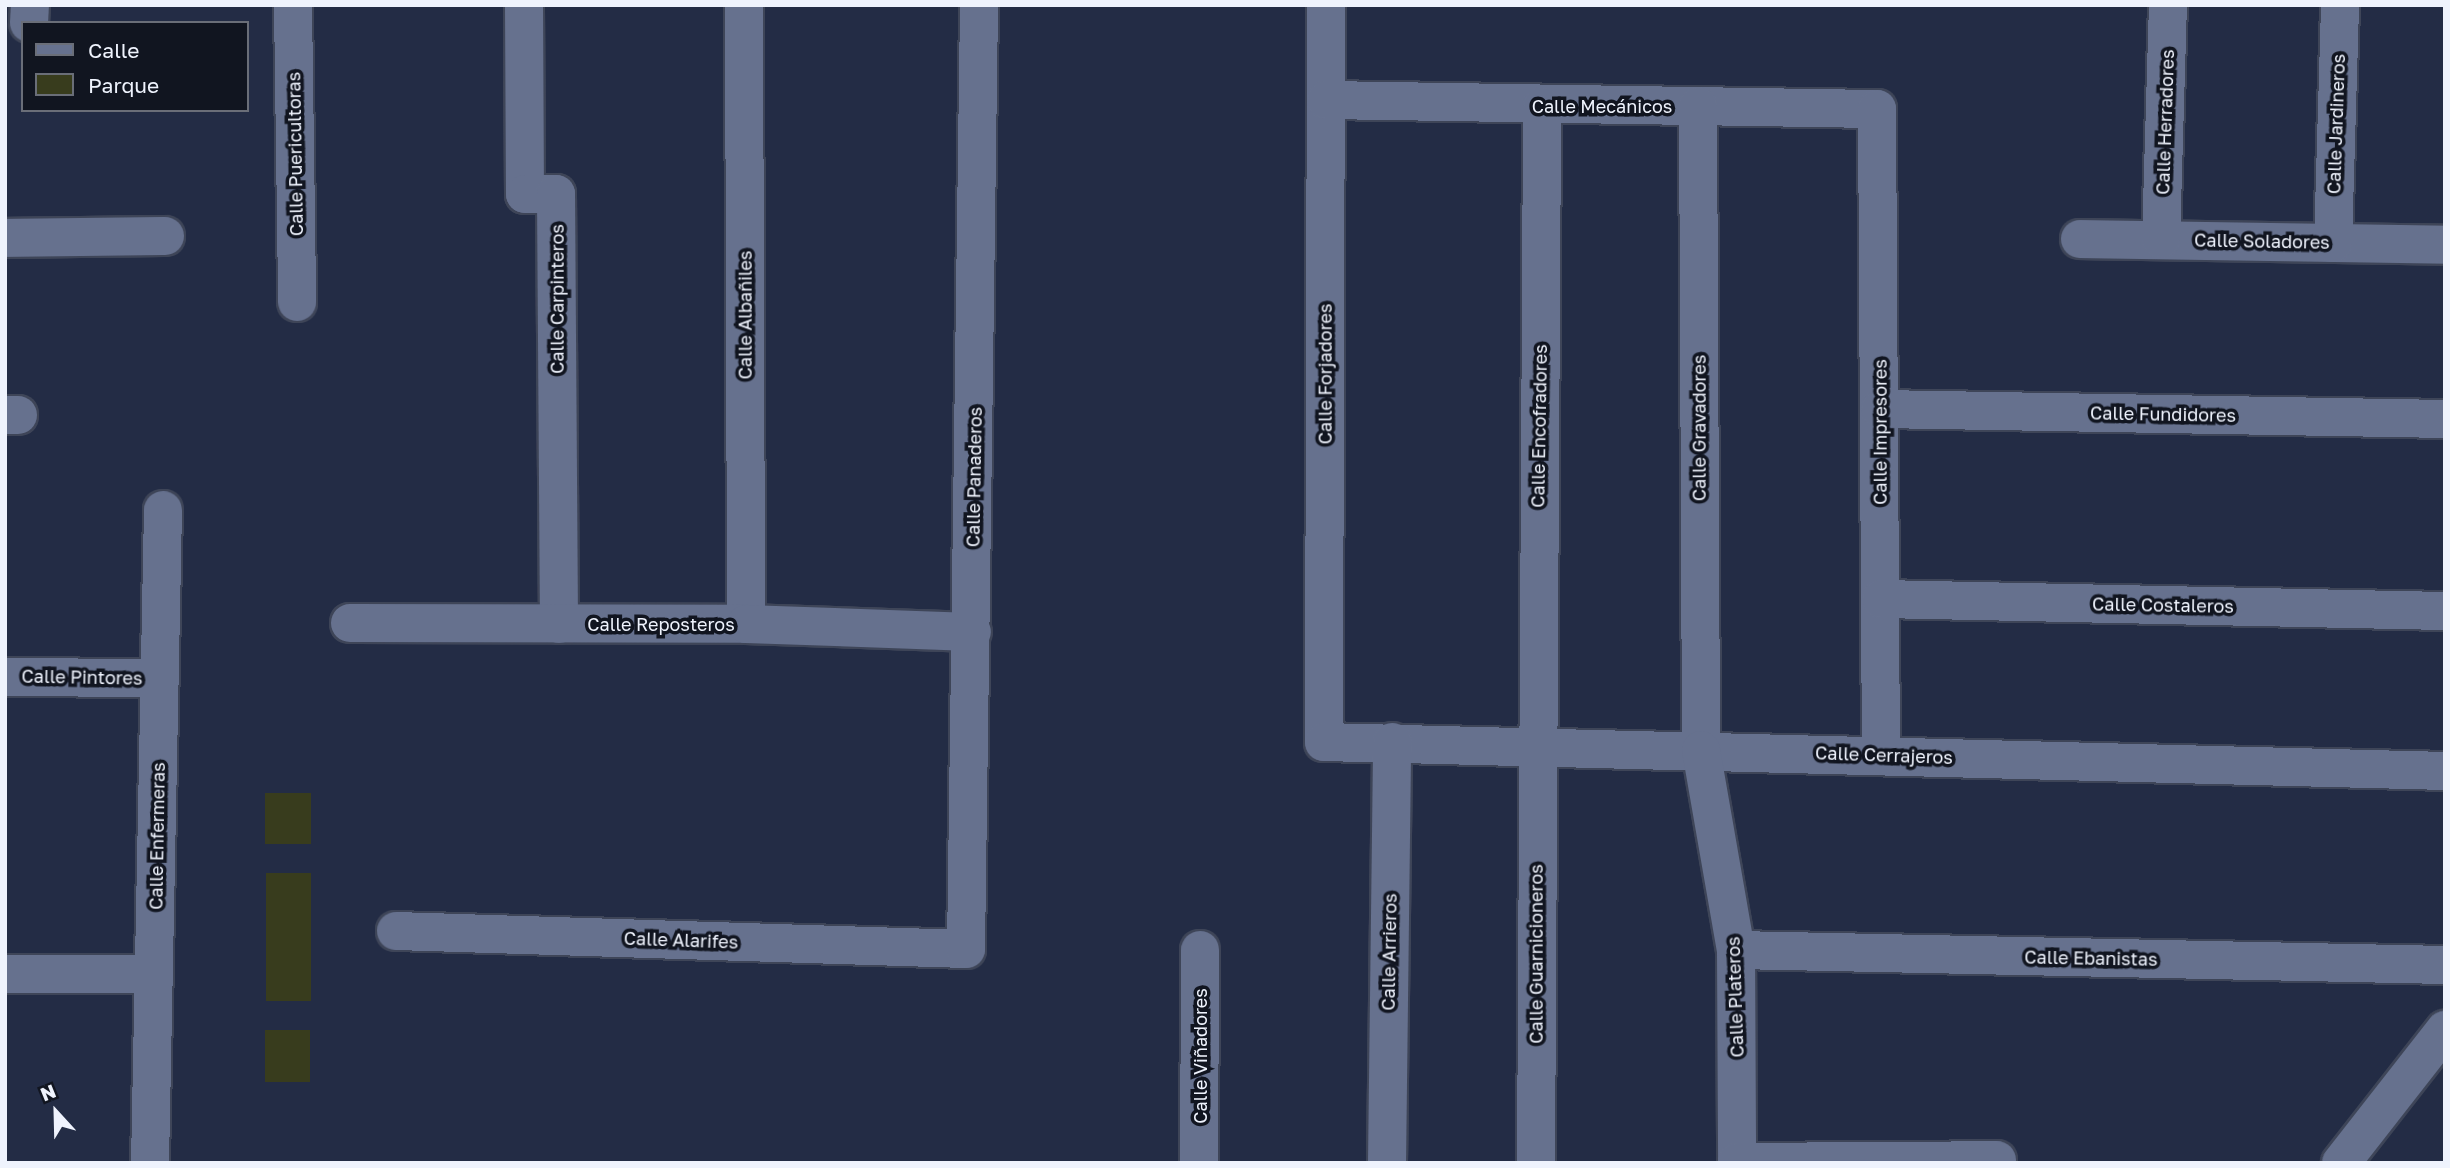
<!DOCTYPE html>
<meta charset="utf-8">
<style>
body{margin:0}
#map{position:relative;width:2450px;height:1168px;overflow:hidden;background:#232c45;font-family:"Golos Text",sans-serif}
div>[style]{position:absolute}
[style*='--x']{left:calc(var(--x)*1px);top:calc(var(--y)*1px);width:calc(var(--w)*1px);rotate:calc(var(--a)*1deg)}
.green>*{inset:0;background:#383c1d;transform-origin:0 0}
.roads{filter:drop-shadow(2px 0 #3e4558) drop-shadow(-2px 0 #3e4558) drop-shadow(0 2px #3e4558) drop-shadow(0 -2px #3e4558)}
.minor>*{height:38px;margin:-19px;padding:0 19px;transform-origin:19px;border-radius:19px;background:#66718e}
span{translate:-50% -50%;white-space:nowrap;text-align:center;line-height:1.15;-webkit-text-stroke:7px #111520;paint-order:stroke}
.street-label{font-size:18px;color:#eff3fd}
.frame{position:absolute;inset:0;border:7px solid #eff3fd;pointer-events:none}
.legend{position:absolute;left:21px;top:21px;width:228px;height:91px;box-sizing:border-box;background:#111520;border:2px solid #6a6e78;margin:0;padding:9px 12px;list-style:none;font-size:21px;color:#eff3fd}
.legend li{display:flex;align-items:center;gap:14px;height:35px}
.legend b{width:35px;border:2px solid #6a6e78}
.north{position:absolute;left:21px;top:1077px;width:70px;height:70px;-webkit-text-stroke:5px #111520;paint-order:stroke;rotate:338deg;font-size:19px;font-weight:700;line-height:28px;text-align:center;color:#eff3fd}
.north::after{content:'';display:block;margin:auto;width:24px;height:32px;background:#eff3fd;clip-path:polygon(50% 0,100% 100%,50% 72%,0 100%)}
</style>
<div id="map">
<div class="green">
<i style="left:265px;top:793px;width:46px;height:51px"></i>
<i style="left:266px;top:873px;width:45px;height:128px"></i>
<i style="left:265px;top:1030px;width:45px;height:52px"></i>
</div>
<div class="roads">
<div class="minor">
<i style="--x:293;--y:5;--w:297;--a:89.2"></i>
<i style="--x:524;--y:5;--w:189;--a:89.7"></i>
<i style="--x:525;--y:194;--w:31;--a:0"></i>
<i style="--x:556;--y:194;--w:430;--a:89.6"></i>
<i style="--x:744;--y:5;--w:619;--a:89.81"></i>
<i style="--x:1326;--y:5;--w:737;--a:90.16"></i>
<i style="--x:1324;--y:742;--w:1121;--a:1.48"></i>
<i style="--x:29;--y:23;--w:18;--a:-87"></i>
<i style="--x:1326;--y:100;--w:551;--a:0.94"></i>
<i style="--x:1877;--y:109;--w:646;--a:89.65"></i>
<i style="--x:1698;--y:106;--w:644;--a:89.73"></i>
<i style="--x:1701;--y:750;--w:203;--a:80.1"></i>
<i style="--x:1736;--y:950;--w:213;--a:89.7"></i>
<i style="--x:5;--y:238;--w:160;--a:-0.7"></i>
<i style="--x:2080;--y:239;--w:365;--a:0.9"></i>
<i style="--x:2161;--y:239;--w:234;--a:-88.3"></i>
<i style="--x:2333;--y:243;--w:238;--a:-88.3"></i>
<i style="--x:1880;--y:409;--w:565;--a:1.01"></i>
<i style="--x:5;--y:415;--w:13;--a:0"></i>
<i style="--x:1881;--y:599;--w:564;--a:1.22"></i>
<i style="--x:350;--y:623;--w:396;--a:0.1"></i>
<i style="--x:746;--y:624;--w:226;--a:2"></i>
<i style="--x:5;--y:677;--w:155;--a:0.4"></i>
<i style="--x:396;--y:931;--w:570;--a:1.81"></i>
<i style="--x:966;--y:949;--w:944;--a:-89.21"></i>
<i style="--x:1736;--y:950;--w:709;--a:1.21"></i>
<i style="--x:5;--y:974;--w:149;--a:0"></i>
<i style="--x:1737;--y:1162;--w:260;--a:-0.4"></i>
<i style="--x:150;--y:1163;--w:653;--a:-88.86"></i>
<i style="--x:1199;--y:1163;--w:213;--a:-89.7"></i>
<i style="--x:1387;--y:1163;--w:421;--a:-89.3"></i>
<i style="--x:1536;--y:1163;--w:1057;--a:-89.67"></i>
<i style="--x:2341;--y:1163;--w:169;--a:-52"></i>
</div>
</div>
<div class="street-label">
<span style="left:1602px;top:106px">Calle Mecánicos</span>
<span style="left:2165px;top:122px;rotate:-88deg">Calle Herradores</span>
<span style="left:2336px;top:124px;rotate:-88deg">Calle Jardineros</span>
<span style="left:295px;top:154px;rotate:-91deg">Calle Puericultoras</span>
<span style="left:2262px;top:241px;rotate:1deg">Calle Soladores</span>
<span style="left:557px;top:299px;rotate:-90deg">Calle Carpinteros</span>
<span style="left:745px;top:315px;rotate:-90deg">Calle Albañiles</span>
<span style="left:1325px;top:374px;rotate:-90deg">Calle Forjadores</span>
<span style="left:2163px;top:414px;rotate:1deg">Calle Fundidores</span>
<span style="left:1539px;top:426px;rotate:-89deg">Calle Encofradores</span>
<span style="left:1699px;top:428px;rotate:-90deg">Calle Gravadores</span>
<span style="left:1880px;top:432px;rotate:-90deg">Calle Impresores</span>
<span style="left:974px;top:477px;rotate:-89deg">Calle Panaderos</span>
<span style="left:2163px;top:605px;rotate:1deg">Calle Costaleros</span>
<span style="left:661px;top:624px">Calle Reposteros</span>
<span style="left:82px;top:677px;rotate:1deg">Calle Pintores</span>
<span style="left:1884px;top:755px;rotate:2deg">Calle Cerrajeros</span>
<span style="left:157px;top:836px;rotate:-89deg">Calle Enfermeras</span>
<span style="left:681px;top:940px;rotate:2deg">Calle Alarifes</span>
<span style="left:1389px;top:952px;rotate:-89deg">Calle Arrieros</span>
<span style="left:1536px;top:954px;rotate:-90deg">Calle Guarnicioneros</span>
<span style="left:2091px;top:958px;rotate:1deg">Calle Ebanistas</span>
<span style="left:1735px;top:997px;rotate:-92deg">Calle Plateros</span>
<span style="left:1200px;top:1056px;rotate:-90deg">Calle Viñadores</span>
</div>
<div class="frame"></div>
<ul class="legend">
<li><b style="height:9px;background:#66718e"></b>Calle</li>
<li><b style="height:19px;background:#383c1d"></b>Parque</li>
</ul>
<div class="north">N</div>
</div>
